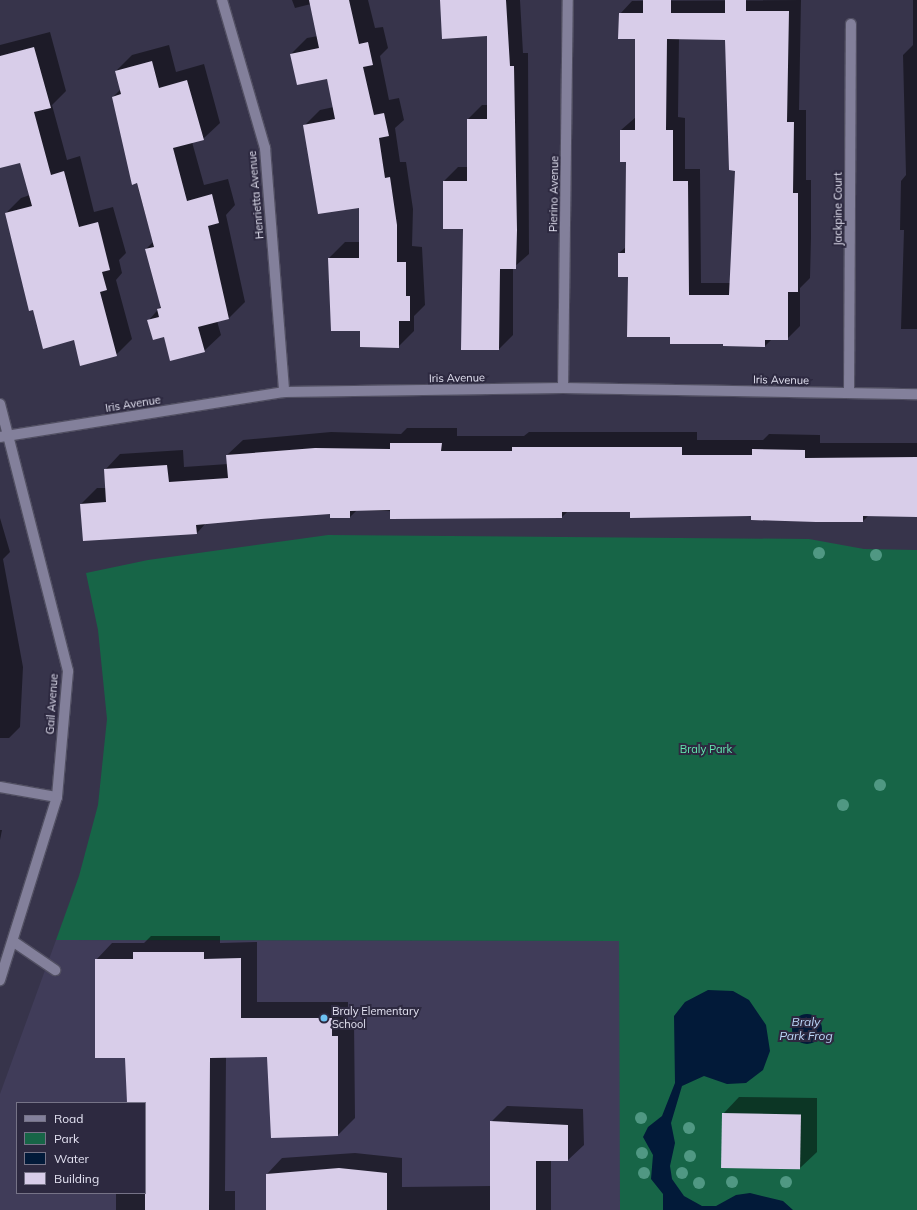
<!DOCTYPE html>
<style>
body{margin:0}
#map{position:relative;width:917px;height:1210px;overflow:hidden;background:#37344b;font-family:Mulish,sans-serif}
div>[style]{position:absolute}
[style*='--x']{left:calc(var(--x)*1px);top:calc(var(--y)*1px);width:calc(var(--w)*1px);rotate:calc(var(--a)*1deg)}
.built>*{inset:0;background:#403c59}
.green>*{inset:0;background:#176547}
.water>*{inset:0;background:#021a39}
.round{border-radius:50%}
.shadow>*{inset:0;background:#0007}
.building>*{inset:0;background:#d8cde9;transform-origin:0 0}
.roads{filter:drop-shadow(1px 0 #514f62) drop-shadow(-1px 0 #514f62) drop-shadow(0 1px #514f62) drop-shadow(0 -1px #514f62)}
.lane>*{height:10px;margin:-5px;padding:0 5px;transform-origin:5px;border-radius:5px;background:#83809b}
.street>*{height:10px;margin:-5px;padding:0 5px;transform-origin:5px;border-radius:5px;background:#83809b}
.secondary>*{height:10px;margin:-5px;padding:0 5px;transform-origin:5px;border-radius:5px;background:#83809b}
.trees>*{width:12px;height:12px;margin:-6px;border-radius:50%;background:#509883}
.dots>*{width:11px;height:11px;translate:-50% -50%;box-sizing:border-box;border:2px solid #2d2940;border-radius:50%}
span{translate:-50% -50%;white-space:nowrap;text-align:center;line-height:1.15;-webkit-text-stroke:4px #2d2940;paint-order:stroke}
.street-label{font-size:11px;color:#e4e3f2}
.park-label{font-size:11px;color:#64e9b1}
.poi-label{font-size:11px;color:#e4e3f2}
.left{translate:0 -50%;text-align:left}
.water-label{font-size:12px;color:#bbd6f9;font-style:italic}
.legend{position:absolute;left:16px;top:1102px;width:130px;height:92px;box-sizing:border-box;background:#2d2940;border:1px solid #767387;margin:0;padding:5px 7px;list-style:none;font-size:12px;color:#e4e3f2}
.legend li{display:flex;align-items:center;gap:8px;height:20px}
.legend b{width:20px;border:1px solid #767387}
</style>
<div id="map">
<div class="built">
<i style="clip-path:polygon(evenodd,56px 940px,620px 941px,620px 1210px,0 1210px,0 1094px,56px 940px,17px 1103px,145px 1103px,145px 1193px,17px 1193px,17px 1103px)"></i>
</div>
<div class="green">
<i style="clip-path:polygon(328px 535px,809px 539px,864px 549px,917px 550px,917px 1210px,620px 1210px,619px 941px,56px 940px,79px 876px,98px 805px,107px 719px,98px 630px,86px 573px,148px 560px)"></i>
</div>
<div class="water">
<i style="clip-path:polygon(708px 990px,733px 991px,749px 1000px,766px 1025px,770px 1051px,763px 1070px,746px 1083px,727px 1084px,704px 1076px,682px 1086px,671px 1123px,675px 1143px,670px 1166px,672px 1179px,684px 1196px,702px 1206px,716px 1206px,736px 1195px,750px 1193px,783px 1201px,793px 1210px,663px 1210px,663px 1194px,651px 1179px,653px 1155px,643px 1137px,648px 1127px,662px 1116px,675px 1083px,674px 1016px,685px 1002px)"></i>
<i class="round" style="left:792px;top:1014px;width:30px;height:30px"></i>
</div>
<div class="shadow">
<i style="clip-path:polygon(292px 0,368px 0,375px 28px,383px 27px,388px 48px,380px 56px,389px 100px,399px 98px,404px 120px,395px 128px,400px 162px,406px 162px,413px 209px,412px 246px,422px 247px,425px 305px,414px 316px,414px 331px,398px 347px,361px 330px,332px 330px,329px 258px,345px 242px,360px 242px,360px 207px,304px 126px,320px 110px,334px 107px,328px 77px,291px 54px,307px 38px,318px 36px,311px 4px,295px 8px)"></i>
<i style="clip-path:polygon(441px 0,520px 0,523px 53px,528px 53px,529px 254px,513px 268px,513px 335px,499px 349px,464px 228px,444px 181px,458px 167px,468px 167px,468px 119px,482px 105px,488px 105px,488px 35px)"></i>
<i style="clip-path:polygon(evenodd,801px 0,799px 110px,806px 110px,806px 180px,811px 180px,811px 238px,810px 278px,800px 288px,800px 326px,787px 339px,772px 339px,765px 346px,671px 336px,629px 276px,619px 253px,626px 247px,627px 161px,621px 161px,621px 130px,636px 117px,636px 38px,620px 14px,632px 1px,801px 0,679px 38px,726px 39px,736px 170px,731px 283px,701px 283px,700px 169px,685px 169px,685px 118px,678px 117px,679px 38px)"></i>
<i style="clip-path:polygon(913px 0,917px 0,917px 329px,901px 329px,904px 230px,900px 230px,901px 181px,906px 175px,903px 55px,913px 45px)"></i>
<i style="clip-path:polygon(50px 32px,66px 91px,52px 105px,67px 160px,80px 156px,94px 212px,113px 207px,126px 253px,119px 260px,122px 273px,116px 280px,132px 339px,116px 355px,74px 339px,6px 213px,21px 198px,30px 195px,21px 162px,0 167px,0 45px)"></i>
<i style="clip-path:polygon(169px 45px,176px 72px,204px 64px,220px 123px,203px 139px,192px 142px,204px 185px,228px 179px,235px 205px,226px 215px,245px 302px,229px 318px,217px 321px,221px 335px,204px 351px,165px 336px,149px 320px,161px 306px,146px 249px,153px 242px,113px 97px,121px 89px,116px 71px,132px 55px)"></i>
<i style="clip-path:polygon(407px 428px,457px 428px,457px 436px,524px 436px,529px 432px,697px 432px,697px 440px,763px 440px,769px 434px,820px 435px,820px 443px,917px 443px,917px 514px,869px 515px,863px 521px,631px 511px,568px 511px,562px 517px,357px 510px,350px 517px,331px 513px,206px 523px,197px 533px,81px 504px,97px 488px,106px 488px,105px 470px,120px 454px,183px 450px,184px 467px,228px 464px,227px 455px,243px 440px,331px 432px,401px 434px)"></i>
<i style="clip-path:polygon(0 518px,10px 552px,3px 559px,23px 667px,20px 727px,9px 738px,0 738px)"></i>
<i style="clip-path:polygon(0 830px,2px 830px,0 840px)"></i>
<i style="clip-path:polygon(151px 936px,220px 936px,220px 943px,257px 942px,257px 1002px,348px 1002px,348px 1020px,354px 1020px,355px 1118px,338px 1135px,272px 1137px,268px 1056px,226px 1057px,225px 1191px,235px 1191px,235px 1210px,116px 1210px,116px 1193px,145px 1193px,145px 1103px,127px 1103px,126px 1057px,96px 960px,112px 943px,144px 943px)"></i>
<i style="clip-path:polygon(739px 1097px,817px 1098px,817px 1152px,800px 1168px,723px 1114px)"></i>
<i style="clip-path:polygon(507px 1106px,583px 1109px,584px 1145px,568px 1160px,551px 1160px,551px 1210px,267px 1210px,267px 1174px,282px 1158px,355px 1153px,402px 1158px,402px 1187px,491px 1186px,491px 1122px)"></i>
</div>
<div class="building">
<i style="clip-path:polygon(309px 0,349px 0,359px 44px,368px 42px,373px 65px,363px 67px,374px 115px,384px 113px,389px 136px,379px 138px,385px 178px,390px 177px,397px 225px,397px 262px,406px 262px,406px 296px,410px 296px,410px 321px,399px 321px,399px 348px,360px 347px,360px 331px,331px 331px,328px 258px,359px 258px,359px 208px,318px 214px,303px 125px,335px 119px,327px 79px,297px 85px,290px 54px,319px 48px)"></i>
<i style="clip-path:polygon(440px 0,506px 0,510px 66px,514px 66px,517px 230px,516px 269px,500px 269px,499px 350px,461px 350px,463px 229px,443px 229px,443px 181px,467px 181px,467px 119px,487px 119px,487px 36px,442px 39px)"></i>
<i style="clip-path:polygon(evenodd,643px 0,671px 0,671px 13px,725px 13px,725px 0,746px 0,746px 11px,789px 11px,787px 122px,794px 122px,793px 193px,798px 193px,798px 292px,788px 292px,788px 340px,765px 340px,765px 347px,723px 346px,723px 344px,670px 344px,670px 337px,627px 337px,628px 277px,618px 277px,618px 253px,625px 253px,626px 162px,620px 162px,620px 130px,635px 130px,635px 39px,618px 39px,619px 13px,643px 13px,643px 0,667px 39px,725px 40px,729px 170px,735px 171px,729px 295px,689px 295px,688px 181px,673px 181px,673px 130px,666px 130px,667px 39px)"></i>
<i style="clip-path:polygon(34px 47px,51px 108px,34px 112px,51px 175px,64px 171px,79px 227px,98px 222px,110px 270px,102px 272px,107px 290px,100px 292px,117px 356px,80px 366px,74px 340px,43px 349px,33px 310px,29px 311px,5px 213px,32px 206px,20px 163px,0 168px,0 56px)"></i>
<i style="clip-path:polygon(152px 61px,159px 88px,187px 80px,204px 140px,173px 148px,187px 201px,212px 194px,219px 223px,208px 226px,229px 319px,198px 327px,205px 352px,170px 361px,164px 337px,153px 340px,147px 320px,159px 317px,157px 309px,161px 308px,145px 249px,154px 247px,137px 183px,132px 185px,112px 97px,121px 94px,115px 71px)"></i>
<i style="clip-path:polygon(390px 443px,442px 443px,441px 451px,512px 451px,512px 447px,682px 447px,682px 455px,752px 455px,752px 449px,805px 450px,805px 458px,917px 457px,917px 517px,863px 516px,863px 522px,816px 522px,751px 520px,751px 516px,630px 518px,630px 512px,562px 512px,562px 518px,390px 519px,390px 510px,350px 511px,350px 518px,330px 518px,330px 514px,261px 519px,196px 525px,197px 534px,83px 541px,80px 504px,106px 502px,104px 469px,167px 465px,169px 482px,228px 478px,226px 455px,315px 448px,390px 449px)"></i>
<i style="clip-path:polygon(133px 952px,204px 952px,204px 959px,241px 958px,241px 1018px,332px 1018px,332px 1036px,338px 1036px,338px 1136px,271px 1138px,267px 1057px,210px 1058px,209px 1210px,145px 1210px,145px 1103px,127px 1103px,125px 1058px,95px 1058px,95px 959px,133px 959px)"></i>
<i style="left:722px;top:1113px;width:79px;height:55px;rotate:1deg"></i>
<i style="clip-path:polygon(490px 1121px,568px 1125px,568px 1161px,536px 1161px,536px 1210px,490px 1210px)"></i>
<i style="clip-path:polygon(339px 1168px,387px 1173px,387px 1210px,266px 1210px,266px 1174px)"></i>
</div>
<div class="roads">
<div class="lane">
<i style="--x:14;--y:942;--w:50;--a:34.3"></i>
</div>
<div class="street">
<i style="--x:222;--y:0;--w:154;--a:73.8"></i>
<i style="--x:265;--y:148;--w:245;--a:85.5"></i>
<i style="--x:563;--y:388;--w:388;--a:-89.3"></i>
<i style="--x:849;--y:393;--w:369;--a:-89.7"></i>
<i style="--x:0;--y:787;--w:58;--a:10"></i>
</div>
<div class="secondary">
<i style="--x:0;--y:404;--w:276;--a:75.7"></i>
<i style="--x:68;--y:671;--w:126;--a:95"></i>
<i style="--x:57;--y:797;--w:192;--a:107.3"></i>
<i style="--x:0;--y:437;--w:288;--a:-9"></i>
<i style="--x:284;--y:392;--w:279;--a:-0.8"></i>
<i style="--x:563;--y:388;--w:354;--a:1"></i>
</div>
</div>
<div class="trees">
<i style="left:819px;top:553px"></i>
<i style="left:876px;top:555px"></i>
<i style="left:880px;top:785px"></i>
<i style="left:843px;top:805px"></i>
<i style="left:641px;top:1118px"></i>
<i style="left:689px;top:1128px"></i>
<i style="left:642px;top:1153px"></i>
<i style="left:690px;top:1156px"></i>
<i style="left:644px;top:1173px"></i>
<i style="left:682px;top:1173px"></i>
<i style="left:732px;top:1182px"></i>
<i style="left:786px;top:1182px"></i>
<i style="left:699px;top:1183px"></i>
</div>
<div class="dots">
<i style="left:324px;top:1018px;background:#6dc2f3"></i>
</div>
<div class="street-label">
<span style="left:554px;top:194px;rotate:-89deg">Pierino Avenue</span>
<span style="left:256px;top:195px;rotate:-95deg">Henrietta Avenue</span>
<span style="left:838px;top:209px;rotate:-90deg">Jackpine Court</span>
<span style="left:457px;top:378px;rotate:-1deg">Iris Avenue</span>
<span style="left:781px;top:380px;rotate:1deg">Iris Avenue</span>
<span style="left:133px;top:404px;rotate:-9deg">Iris Avenue</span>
<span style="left:52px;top:704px;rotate:-86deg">Gail Avenue</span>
</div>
<div class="park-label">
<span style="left:706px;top:749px">Braly Park</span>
</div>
<div class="poi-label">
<span class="left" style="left:332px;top:1018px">Braly Elementary<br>School</span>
</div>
<div class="water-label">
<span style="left:806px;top:1029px">Braly<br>Park Frog</span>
</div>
<ul class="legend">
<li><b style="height:5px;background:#83809b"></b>Road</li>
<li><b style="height:11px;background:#176547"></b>Park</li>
<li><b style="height:11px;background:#021a39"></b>Water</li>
<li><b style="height:11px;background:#d8cde9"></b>Building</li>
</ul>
</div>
